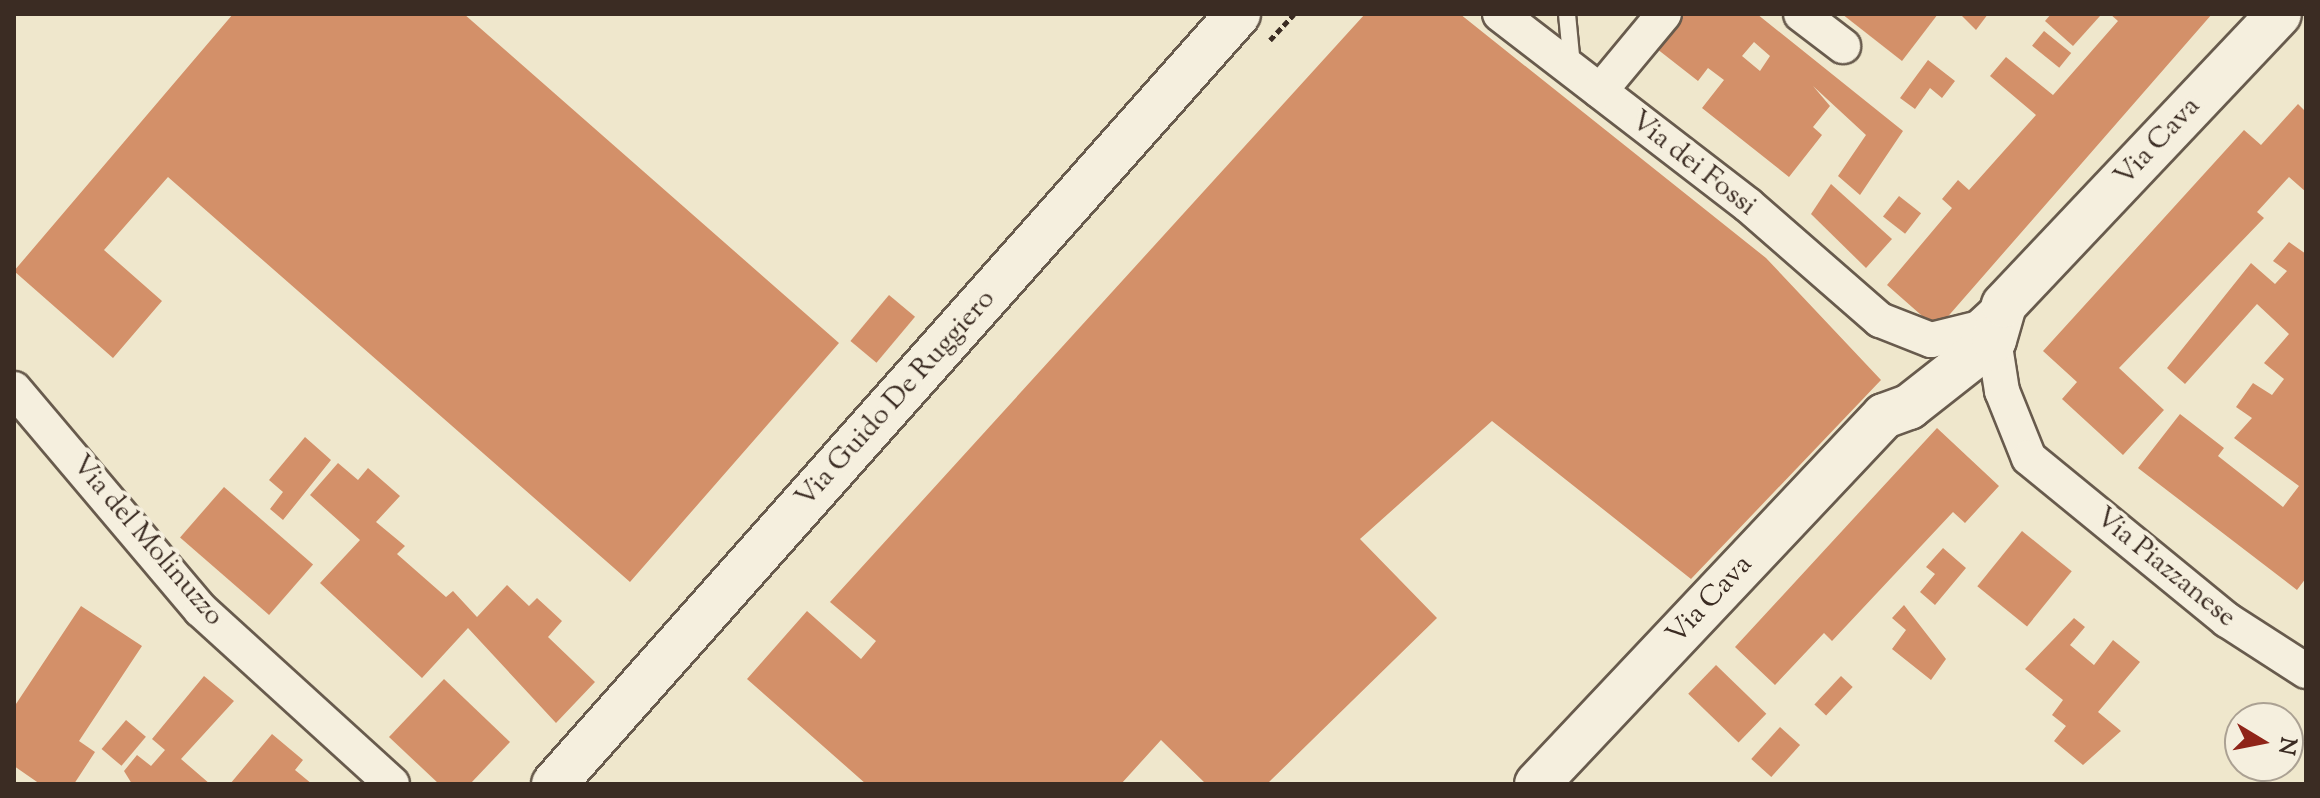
<!DOCTYPE html>
<style>
body{margin:0}
#map{position:relative;width:2320px;height:798px;overflow:hidden;background:#efe7cc;font-family:"Sorts Mill Goudy",serif}
div>[style]{position:absolute}
[style*='--x']{left:calc(var(--x)*1px);top:calc(var(--y)*1px);width:calc(var(--w)*1px);rotate:calc(var(--a)*1deg)}
.building>*{inset:0;background:#d39069;transform-origin:0 0}
.path>*{height:5px;margin-top:-2.5px;transform-origin:0;background:repeating-linear-gradient(90deg,#3b2c23 0 6px,transparent 0 10px)}
.roads{filter:drop-shadow(2px 0 #685b4d) drop-shadow(-2px 0 #685b4d) drop-shadow(0 2px #685b4d) drop-shadow(0 -2px #685b4d)}
.lane>*{height:16px;margin:-8px;padding:0 8px;transform-origin:8px;border-radius:8px;background:#f5efde}
.street>*{height:34px;margin:-17px;padding:0 17px;transform-origin:17px;border-radius:17px;background:#f5efde}
.secondary>*{height:44px;margin:-22px;padding:0 22px;transform-origin:22px;border-radius:22px;background:#f5efde}
span{translate:-50% -50%;white-space:nowrap;text-align:center;line-height:1.15;-webkit-text-stroke:8px #f5efde;paint-order:stroke}
.street-label{font-size:28px;color:#3b2c23}
.frame{position:absolute;inset:0;border:16px solid #3b2c23;pointer-events:none}
.north{position:absolute;left:2224px;top:702px;width:80px;height:80px;box-sizing:border-box;background:#f5efde;border:2px solid #aba193;border-radius:50%;rotate:100deg;font-size:22px;font-weight:700;line-height:32px;text-align:center;color:#3b2c23}
.north::after{content:'';display:block;margin:auto;width:28px;height:36px;background:#8f2418;clip-path:polygon(50% 0,100% 100%,50% 72%,0 100%)}
</style>
<div id="map">
<div class="building">
<i style="clip-path:polygon(233px 14px,464px 14px,839px 343px,630px 582px,168px 177px,104px 250px,162px 301px,113px 358px,14px 271px)"></i>
<i style="clip-path:polygon(1365px 14px,1460px 14px,1766px 258px,1881px 380px,1691px 579px,1492px 421px,1360px 539px,1437px 618px,1267px 784px,1206px 784px,1161px 740px,1121px 784px,866px 784px,747px 679px,807px 611px,861px 659px,876px 641px,830px 602px)"></i>
<i style="clip-path:polygon(evenodd,1676px 14px,1757px 14px,1903px 131px,1860px 195px,1838px 176px,1866px 135px,1813px 86px,1830px 106px,1813px 127px,1822px 135px,1789px 177px,1702px 108px,1724px 80px,1708px 68px,1698px 81px,1652px 45px,1676px 14px,1754px 42px,1770px 56px,1760px 71px,1742px 56px,1754px 42px)"></i>
<i style="clip-path:polygon(1842px 14px,1938px 14px,1902px 61px)"></i>
<i style="clip-path:polygon(1960px 14px,1988px 14px,1976px 30px)"></i>
<i style="clip-path:polygon(2051px 14px,2098px 14px,2100px 16px,2073px 46px,2045px 21px)"></i>
<i style="clip-path:polygon(2110px 14px,2212px 14px,1937px 329px,1887px 285px,1952px 208px,1942px 199px,1958px 180px,1969px 190px,2036px 115px,1990px 76px,2006px 57px,2053px 95px,2118px 21px)"></i>
<i style="left:2044px;top:31px;width:35px;height:19px;rotate:39deg"></i>
<i style="clip-path:polygon(1928px 60px,1955px 81px,1942px 98px,1930px 88px,1915px 109px,1900px 98px)"></i>
<i style="clip-path:polygon(2298px 104px,2306px 112px,2306px 192px,2289px 177px,2257px 212px,2264px 218px,2119px 368px,2164px 410px,2123px 455px,2062px 399px,2077px 382px,2043px 351px,2244px 130px,2261px 145px)"></i>
<i style="clip-path:polygon(1831px 184px,1892px 239px,1866px 268px,1811px 214px)"></i>
<i style="left:1899px;top:196px;width:28px;height:26px;rotate:38deg"></i>
<i style="clip-path:polygon(2289px 242px,2306px 254px,2306px 578px,2297px 590px,2138px 468px,2180px 414px,2224px 448px,2218px 456px,2283px 507px,2299px 486px,2234px 438px,2252px 418px,2236px 407px,2253px 383px,2272px 395px,2284px 379px,2264px 363px,2289px 334px,2257px 304px,2185px 384px,2167px 368px,2251px 263px,2275px 284px,2287px 271px,2273px 261px)"></i>
<i style="left:889px;top:295px;width:34px;height:60px;rotate:40deg"></i>
<i style="clip-path:polygon(1937px 428px,1999px 486px,1965px 523px,1953px 512px,1832px 641px,1824px 633px,1775px 685px,1735px 647px)"></i>
<i style="clip-path:polygon(305px 437px,331px 460px,283px 520px,270px 509px,283px 492px,269px 480px)"></i>
<i style="clip-path:polygon(338px 463px,358px 480px,368px 468px,400px 496px,376px 522px,405px 546px,397px 554px,446px 597px,453px 591px,477px 617px,507px 585px,529px 606px,537px 598px,562px 621px,548px 637px,595px 682px,556px 723px,468px 628px,422px 678px,320px 583px,360px 540px,310px 495px)"></i>
<i style="left:224px;top:487px;width:118px;height:67px;rotate:41deg"></i>
<i style="left:2022px;top:531px;width:64px;height:71px;rotate:39deg"></i>
<i style="clip-path:polygon(1943px 548px,1966px 568px,1935px 605px,1920px 592px,1935px 574px,1926px 567px)"></i>
<i style="clip-path:polygon(1904px 605px,1946px 659px,1931px 680px,1892px 649px,1906px 630px,1892px 618px)"></i>
<i style="clip-path:polygon(81px 606px,142px 646px,79px 741px,95px 752px,74px 784px,40px 784px,14px 766px,14px 707px)"></i>
<i style="clip-path:polygon(2074px 618px,2085px 627px,2070px 645px,2094px 665px,2113px 640px,2140px 662px,2098px 712px,2121px 731px,2083px 765px,2054px 741px,2066px 726px,2052px 715px,2063px 700px,2025px 669px)"></i>
<i style="left:1716px;top:665px;width:70px;height:40px;rotate:44deg"></i>
<i style="clip-path:polygon(204px 676px,234px 701px,181px 759px,210px 784px,132px 784px,124px 771px,137px 755px,151px 766px,165px 750px,152px 739px)"></i>
<i style="left:1841px;top:676px;width:16px;height:39px;rotate:43deg"></i>
<i style="clip-path:polygon(444px 679px,510px 742px,470px 784px,439px 784px,389px 737px)"></i>
<i style="left:126px;top:720px;width:26px;height:38px;rotate:40deg"></i>
<i style="left:1780px;top:727px;width:27px;height:43px;rotate:42deg"></i>
<i style="clip-path:polygon(272px 734px,303px 760px,295px 770px,312px 784px,230px 784px)"></i>
</div>
<div class="path">
<i style="--x:1270;--y:40;--w:35;--a:-47"></i>
</div>
<div class="roads">
<div class="lane">
<i style="--x:1567;--y:14;--w:52;--a:84.5"></i>
</div>
<div class="street">
<i style="--x:1500;--y:14;--w:313;--a:37.6"></i>
<i style="--x:1748;--y:205;--w:175;--a:41.1"></i>
<i style="--x:1880;--y:320;--w:55;--a:21.4"></i>
<i style="--x:1931;--y:340;--w:49;--a:-14"></i>
<i style="--x:1979;--y:328;--w:34;--a:-43"></i>
<i style="--x:1801;--y:14;--w:53;--a:37.3"></i>
<i style="--x:1600;--y:91;--w:100;--a:-50.3"></i>
<i style="--x:1994;--y:340;--w:52;--a:81.1"></i>
<i style="--x:2002;--y:391;--w:72;--a:68.1"></i>
<i style="--x:2029;--y:458;--w:256;--a:39.3"></i>
<i style="--x:2227;--y:620;--w:94;--a:32.8"></i>
<i style="--x:14;--y:389;--w:289;--a:49.8"></i>
<i style="--x:201;--y:610;--w:258;--a:42.3"></i>
</div>
<div class="secondary">
<i style="--x:554;--y:784;--w:1030;--a:-48.38"></i>
<i style="--x:1537;--y:784;--w:506;--a:-46.68"></i>
<i style="--x:1884;--y:416;--w:27;--a:-20"></i>
<i style="--x:1909;--y:407;--w:108;--a:-38.2"></i>
<i style="--x:1994;--y:340;--w:36;--a:-74"></i>
<i style="--x:2004;--y:305;--w:400;--a:-46.6"></i>
</div>
</div>
<div class="street-label">
<span style="left:2158px;top:142px;rotate:-47deg">Via Cava</span>
<span style="left:1693px;top:164px;rotate:38deg">Via dei Fossi</span>
<span style="left:896px;top:399px;rotate:-48deg">Via Guido De Ruggiero</span>
<span style="left:147px;top:541px;rotate:49deg">Via del Molinuzzo</span>
<span style="left:2165px;top:568px;rotate:39deg">Via Piazzanese</span>
<span style="left:1710px;top:600px;rotate:-47deg">Via Cava</span>
</div>
<div class="frame"></div>
<div class="north">N</div>
</div>
